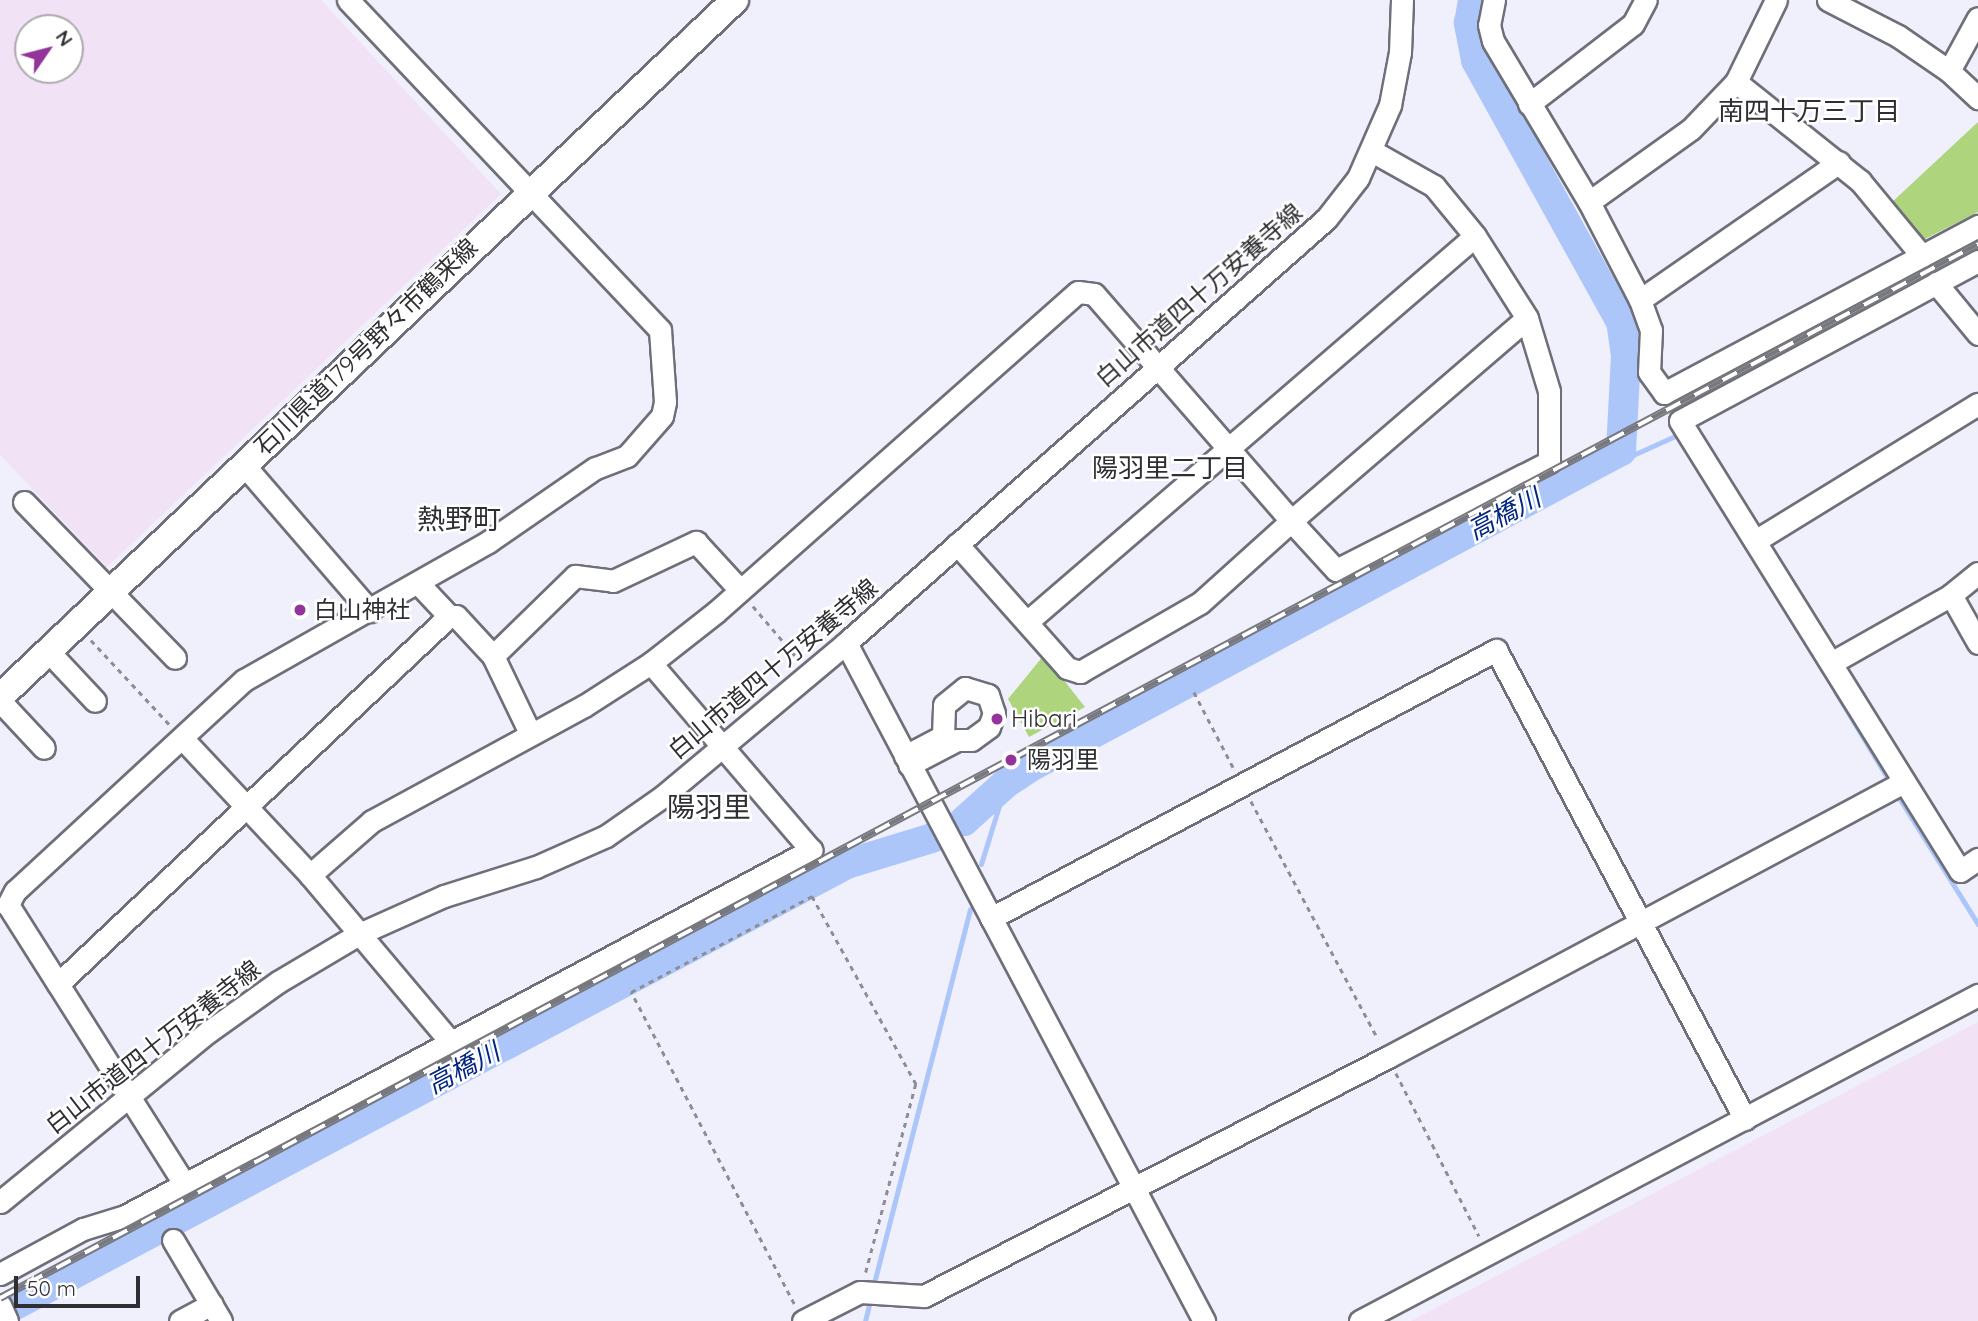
<!DOCTYPE html>
<meta charset="utf-8">
<style>
body{margin:0}
#map{position:relative;width:1978px;height:1321px;overflow:hidden;background:#f0f0fc;font-family:Quicksand,"Noto Sans JP",sans-serif}
div>[style]{position:absolute}
[style*='--x']{left:calc(var(--x)*1px);top:calc(var(--y)*1px);width:calc(var(--w)*1px);rotate:calc(var(--a)*1deg)}
.industrial>*{inset:0;background:#f1e2f5}
.green>*{inset:0;background:#aed47e}
.stream>*{height:5px;margin:-2.5px;padding:0 2.5px;transform-origin:2.5px;border-radius:2.5px;background:#acc6f9}
.river>*{height:30px;margin:-15px;padding:0 15px;transform-origin:15px;border-radius:15px;background:#acc6f9}
.path>*{height:2.5px;margin-top:-1.25px;transform-origin:0;background:repeating-linear-gradient(90deg,#8d8d95 0 5px,transparent 0 10px)}
.roads{filter:drop-shadow(2px 0 #6f6f79) drop-shadow(-2px 0 #6f6f79) drop-shadow(0 2px #6f6f79) drop-shadow(0 -2px #6f6f79)}
.minor>*{height:21px;margin:-10.5px;padding:0 10.5px;transform-origin:10.5px;border-radius:10.5px;background:#fff}
.major>*{height:26px;margin:-13px;padding:0 13px;transform-origin:13px;border-radius:13px;background:#fff}
.rail>*{height:8px;margin-top:-4px;transform-origin:0;background:repeating-linear-gradient(90deg,#fff 0 16px,#78787f 0 32px);box-sizing:border-box;border-block:2px solid #78787f}
.dots>*{width:19px;height:19px;translate:-50% -50%;box-sizing:border-box;border:4px solid #fff;border-radius:50%}
span{translate:-50% -50%;white-space:nowrap;text-align:center;line-height:1.15;-webkit-text-stroke:5px #fff;paint-order:stroke}
.street-label{font-size:24px;color:#2f2f33}
.poi-label{font-size:24px;color:#2f2f33}
.left{translate:0 -50%;text-align:left}
.neighbourhood-label{font-size:26px;color:#2f2f33}
.water-label{font-size:26px;color:#012480;font-style:italic}
.quarter-label{font-size:28px;color:#2f2f33}
.north{position:absolute;left:14px;top:14px;width:70px;height:70px;box-sizing:border-box;background:#fff;border:2px solid #acacad;border-radius:50%;rotate:55deg;font-size:19px;font-weight:700;line-height:28px;text-align:center;color:#2f2f33}
.north::after{content:'';display:block;margin:auto;width:24px;height:32px;background:#94339a;clip-path:polygon(50% 0,100% 100%,50% 72%,0 100%)}
.scale{position:absolute;left:14px;top:1276px;width:126px;height:32px;box-sizing:border-box;border:4px solid #2f2f33;border-top:0;padding-left:9px;font-size:21px;line-height:24px;white-space:nowrap;color:#2f2f33;-webkit-text-stroke:5px #fff;paint-order:stroke}
</style>
<div id="map">
<div class="industrial">
<i style="clip-path:polygon(evenodd,0 0,321px 0,501px 194px,107px 567px,0 455px,0 0,70px 28px,70px 70px,28px 70px,28px 28px,70px 28px)"></i>
<i style="clip-path:polygon(1978px 1022px,1978px 1321px,1411px 1321px)"></i>
</div>
<div class="green">
<i style="clip-path:polygon(1978px 122px,1978px 212px,1921px 241px,1891px 203px)"></i>
<i style="clip-path:polygon(1044px 655px,1085px 707px,1029px 737px,1008px 699px)"></i>
</div>
<div class="stream">
<i style="--x:1621;--y:451;--w:13;--a:18"></i>
<i style="--x:1633;--y:455;--w:48;--a:-24.4"></i>
<i style="--x:1677;--y:435;--w:4;--a:56"></i>
<i style="--x:1835;--y:691;--w:109;--a:58.9"></i>
<i style="--x:1896;--y:793;--w:155;--a:58"></i>
<i style="--x:981;--y:864;--w:85;--a:-72.8"></i>
<i style="--x:873;--y:1287;--w:390;--a:-75.6"></i>
<i style="--x:865;--y:1321;--w:25;--a:-76"></i>
</div>
<div class="river">
<i style="--x:964;--y:821;--w:57;--a:-42.1"></i>
<i style="--x:1006;--y:783;--w:33;--a:-33"></i>
<i style="--x:1034;--y:765;--w:666;--a:-28.14"></i>
<i style="--x:1621;--y:451;--w:95;--a:-87"></i>
<i style="--x:1626;--y:356;--w:34;--a:-98"></i>
<i style="--x:1621;--y:322;--w:299;--a:-119"></i>
<i style="--x:1476;--y:60;--w:38;--a:-101"></i>
<i style="--x:1469;--y:23;--w:23;--a:-80"></i>
<i style="--x:0;--y:1313;--w:959;--a:-27.93"></i>
<i style="--x:847;--y:864;--w:89;--a:-17"></i>
</div>
<div class="path">
<i style="--x:753;--y:606;--w:71;--a:49.6"></i>
<i style="--x:91;--y:640;--w:116;--a:47.1"></i>
<i style="--x:1194;--y:692;--w:85;--a:62.5"></i>
<i style="--x:1251;--y:801;--w:270;--a:61.9"></i>
<i style="--x:1396;--y:1073;--w:183;--a:63"></i>
<i style="--x:794;--y:1304;--w:352;--a:-117.6"></i>
<i style="--x:631;--y:992;--w:205;--a:-27.9"></i>
<i style="--x:812;--y:896;--w:215;--a:61"></i>
<i style="--x:916;--y:1084;--w:195;--a:104.9"></i>
</div>
<div class="roads">
<div class="minor">
<i style="--x:348;--y:0;--w:454;--a:46.6"></i>
<i style="--x:660;--y:330;--w:72;--a:86"></i>
<i style="--x:665;--y:402;--w:14;--a:102"></i>
<i style="--x:662;--y:416;--w:53;--a:131.2"></i>
<i style="--x:627;--y:456;--w:34;--a:159"></i>
<i style="--x:595;--y:468;--w:130;--a:145.3"></i>
<i style="--x:488;--y:542;--w:280;--a:150.5"></i>
<i style="--x:244;--y:680;--w:311;--a:137.3"></i>
<i style="--x:15;--y:891;--w:16;--a:117"></i>
<i style="--x:8;--y:905;--w:93;--a:57.7"></i>
<i style="--x:58;--y:984;--w:537;--a:-43.26"></i>
<i style="--x:449;--y:616;--w:45;--a:-133.2"></i>
<i style="--x:1494;--y:0;--w:25;--a:101"></i>
<i style="--x:1489;--y:25;--w:16;--a:76"></i>
<i style="--x:1493;--y:41;--w:187;--a:59.2"></i>
<i style="--x:1589;--y:202;--w:110;--a:62.5"></i>
<i style="--x:1640;--y:300;--w:32;--a:70"></i>
<i style="--x:1651;--y:330;--w:42;--a:92.7"></i>
<i style="--x:1649;--y:372;--w:26;--a:54"></i>
<i style="--x:1664;--y:393;--w:356;--a:-28"></i>
<i style="--x:1828;--y:0;--w:79;--a:27.2"></i>
<i style="--x:1898;--y:36;--w:62;--a:34.5"></i>
<i style="--x:1949;--y:71;--w:60;--a:-61.3"></i>
<i style="--x:1949;--y:71;--w:40;--a:43"></i>
<i style="--x:1736;--y:82;--w:159;--a:38.6"></i>
<i style="--x:1860;--y:181;--w:97;--a:50.4"></i>
<i style="--x:1529;--y:104;--w:131;--a:-37.6"></i>
<i style="--x:1633;--y:24;--w:27;--a:-62"></i>
<i style="--x:1589;--y:202;--w:125;--a:-35.6"></i>
<i style="--x:1691;--y:129;--w:65;--a:-46.2"></i>
<i style="--x:1736;--y:82;--w:91;--a:-64"></i>
<i style="--x:1978;--y:261;--w:338;--a:151.8"></i>
<i style="--x:1680;--y:421;--w:530;--a:58.11"></i>
<i style="--x:1960;--y:871;--w:22;--a:-34"></i>
<i style="--x:1936;--y:283;--w:66;--a:50.5"></i>
<i style="--x:1640;--y:300;--w:242;--a:-34.7"></i>
<i style="--x:244;--y:465;--w:193;--a:49.2"></i>
<i style="--x:24;--y:502;--w:217;--a:45.9"></i>
<i style="--x:1755;--y:541;--w:262;--a:-31.6"></i>
<i style="--x:957;--y:544;--w:166;--a:48.4"></i>
<i style="--x:1067;--y:668;--w:14;--a:17"></i>
<i style="--x:1080;--y:672;--w:138;--a:-29.9"></i>
<i style="--x:1200;--y:603;--w:122;--a:-42"></i>
<i style="--x:1291;--y:521;--w:67;--a:47.4"></i>
<i style="--x:1336;--y:570;--w:239;--a:-26.9"></i>
<i style="--x:1549;--y:462;--w:71;--a:-90"></i>
<i style="--x:1549;--y:391;--w:76;--a:-106.8"></i>
<i style="--x:1978;--y:573;--w:35;--a:141"></i>
<i style="--x:1951;--y:595;--w:55;--a:60.6"></i>
<i style="--x:449;--y:616;--w:7;--a:0"></i>
<i style="--x:456;--y:616;--w:54;--a:47.2"></i>
<i style="--x:1027;--y:622;--w:591;--a:-40.75"></i>
<i style="--x:846;--y:643;--w:767;--a:62.16"></i>
<i style="--x:49;--y:652;--w:67;--a:46.8"></i>
<i style="--x:1831;--y:663;--w:138;--a:-29.5"></i>
<i style="--x:0;--y:701;--w:64;--a:46.9"></i>
<i style="--x:530;--y:733;--w:85;--a:-115.7"></i>
<i style="--x:493;--y:656;--w:115;--a:-44.3"></i>
<i style="--x:575;--y:576;--w:38;--a:7"></i>
<i style="--x:613;--y:581;--w:92;--a:-25.2"></i>
<i style="--x:696;--y:542;--w:65;--a:47.5"></i>
<i style="--x:182;--y:738;--w:187;--a:46.9"></i>
<i style="--x:310;--y:875;--w:216;--a:49.9"></i>
<i style="--x:905;--y:756;--w:43;--a:-27.8"></i>
<i style="--x:943;--y:736;--w:31;--a:-88"></i>
<i style="--x:944;--y:705;--w:27;--a:-39"></i>
<i style="--x:965;--y:688;--w:24;--a:17"></i>
<i style="--x:988;--y:695;--w:19;--a:72"></i>
<i style="--x:994;--y:713;--w:15;--a:110"></i>
<i style="--x:989;--y:727;--w:22;--a:144"></i>
<i style="--x:971;--y:740;--w:14;--a:180"></i>
<i style="--x:957;--y:740;--w:54;--a:152.5"></i>
<i style="--x:310;--y:875;--w:82;--a:-41.1"></i>
<i style="--x:372;--y:821;--w:241;--a:-28.5"></i>
<i style="--x:584;--y:706;--w:80;--a:-32.7"></i>
<i style="--x:651;--y:663;--w:83;--a:-38.1"></i>
<i style="--x:716;--y:612;--w:483;--a:-41.5"></i>
<i style="--x:1078;--y:292;--w:16;--a:7"></i>
<i style="--x:1094;--y:294;--w:301;--a:49"></i>
<i style="--x:1291;--y:521;--w:311;--a:-40.7"></i>
<i style="--x:1527;--y:318;--w:97;--a:-122.4"></i>
<i style="--x:1475;--y:236;--w:65;--a:-129.4"></i>
<i style="--x:1434;--y:186;--w:71;--a:-150.6"></i>
<i style="--x:991;--y:918;--w:572;--a:-27.95"></i>
<i style="--x:1496;--y:650;--w:531;--a:62.04"></i>
<i style="--x:58;--y:984;--w:234;--a:57.7"></i>
<i style="--x:0;--y:1202;--w:269;--a:-39.3"></i>
<i style="--x:208;--y:1032;--w:86;--a:-35.5"></i>
<i style="--x:278;--y:982;--w:94;--a:-30.7"></i>
<i style="--x:359;--y:934;--w:93;--a:-24.1"></i>
<i style="--x:444;--y:896;--w:96;--a:-17.5"></i>
<i style="--x:536;--y:867;--w:77;--a:-23.9"></i>
<i style="--x:606;--y:836;--w:68;--a:-34.9"></i>
<i style="--x:662;--y:797;--w:240;--a:-39.9"></i>
<i style="--x:846;--y:643;--w:640;--a:-41.46"></i>
<i style="--x:1326;--y:219;--w:52;--a:-52"></i>
<i style="--x:1358;--y:178;--w:80;--a:-66.3"></i>
<i style="--x:1390;--y:105;--w:54;--a:-79.3"></i>
<i style="--x:1400;--y:52;--w:52;--a:-87.8"></i>
<i style="--x:173;--y:1240;--w:94;--a:59.3"></i>
<i style="--x:0;--y:1274;--w:94;--a:-28.5"></i>
<i style="--x:83;--y:1229;--w:44;--a:-17.2"></i>
<i style="--x:125;--y:1216;--w:778;--a:-28.08"></i>
<i style="--x:811;--y:850;--w:246;--a:-130.6"></i>
<i style="--x:0;--y:1305;--w:17;--a:66"></i>
<i style="--x:180;--y:1321;--w:36;--a:-28"></i>
<i style="--x:803;--y:1321;--w:64;--a:-27"></i>
<i style="--x:860;--y:1292;--w:64;--a:3.6"></i>
<i style="--x:924;--y:1296;--w:522;--a:-27.25"></i>
<i style="--x:1388;--y:1057;--w:585;--a:-28.06"></i>
<i style="--x:1360;--y:1321;--w:699;--a:-27.81"></i>
</div>
<div class="major">
<i style="--x:0;--y:697;--w:1013;--a:-43.48"></i>
</div>
</div>
<div class="rail">
<i style="--x:0;--y:1298;--w:2241;--a:-28.05"></i>
</div>
<div class="dots">
<i style="left:300px;top:610px;background:#94339a"></i>
<i style="left:997px;top:719px;background:#94339a"></i>
<i style="left:1011px;top:760px;background:#94339a"></i>
</div>
<div class="street-label">
<span style="left:1199px;top:295px;rotate:-41deg">白山市道四十万安養寺線</span>
<span style="left:366px;top:347px;rotate:-44deg">石川県道179号野々市鶴来線</span>
<span style="left:773px;top:669px;rotate:-40deg">白山市道四十万安養寺線</span>
<span style="left:153px;top:1047px;rotate:-38deg">白山市道四十万安養寺線</span>
</div>
<div class="poi-label">
<span class="left" style="left:314px;top:610px">白山神社</span>
<span class="left" style="left:1011px;top:719px">Hibari</span>
<span class="left" style="left:1027px;top:760px">陽羽里</span>
</div>
<div class="neighbourhood-label">
<span style="left:1809px;top:111px">南四十万三丁目</span>
<span style="left:1170px;top:468px">陽羽里二丁目</span>
</div>
<div class="water-label">
<span style="left:1504px;top:514px;rotate:-28deg">高橋川</span>
<span style="left:463px;top:1068px;rotate:-28deg">高橋川</span>
</div>
<div class="quarter-label">
<span style="left:459px;top:519px">熱野町</span>
<span style="left:709px;top:807px">陽羽里</span>
</div>
<div class="north">N</div>
<div class="scale">50 m</div>
</div>
